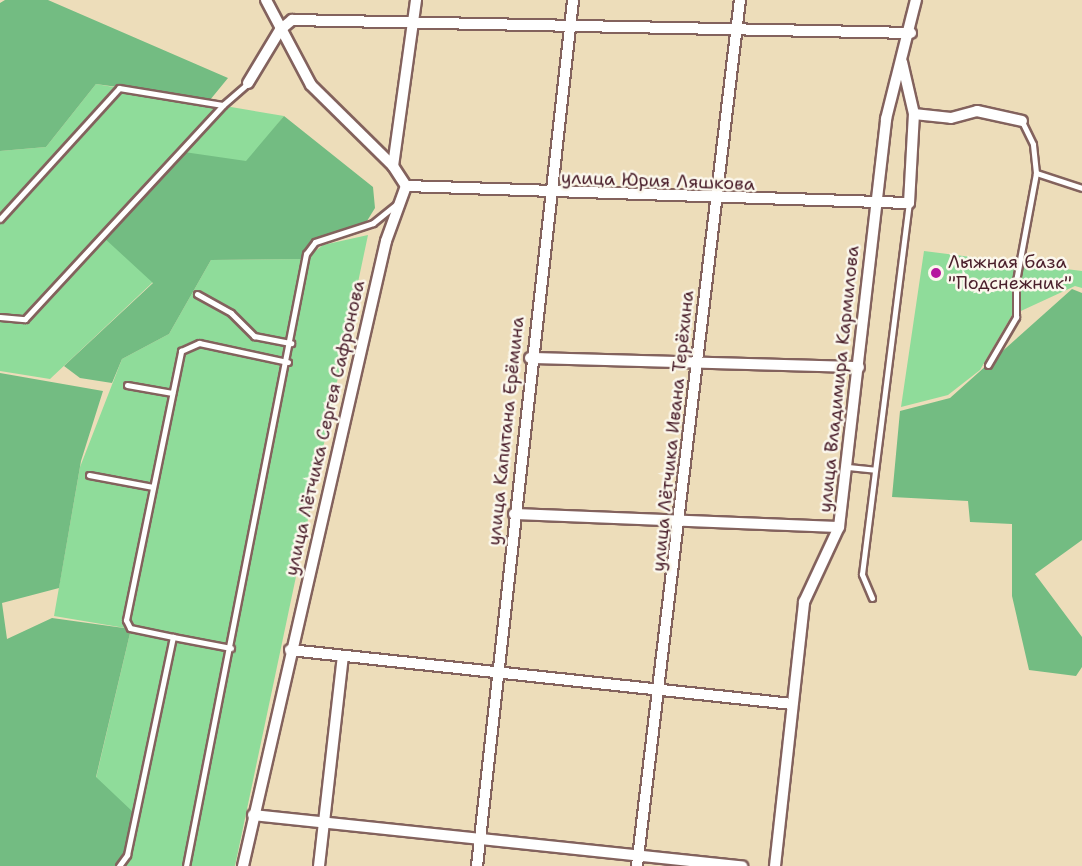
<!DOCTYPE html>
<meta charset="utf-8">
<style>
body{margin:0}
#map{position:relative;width:1082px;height:866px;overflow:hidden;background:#edddba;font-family:"Shantell Sans",sans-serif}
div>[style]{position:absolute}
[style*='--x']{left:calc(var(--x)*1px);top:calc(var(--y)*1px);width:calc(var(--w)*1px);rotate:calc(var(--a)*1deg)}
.green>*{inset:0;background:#8fdc9a}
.forest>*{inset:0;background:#73bc82}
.roads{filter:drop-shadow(2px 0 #83625d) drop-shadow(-2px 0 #83625d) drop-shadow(0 2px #83625d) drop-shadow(0 -2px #83625d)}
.service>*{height:5px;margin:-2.5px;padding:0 2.5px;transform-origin:2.5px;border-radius:2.5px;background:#fff}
.minor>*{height:10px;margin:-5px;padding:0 5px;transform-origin:5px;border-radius:5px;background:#fff}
.dots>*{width:16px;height:16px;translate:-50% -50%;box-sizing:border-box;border:3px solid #fbf7ec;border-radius:50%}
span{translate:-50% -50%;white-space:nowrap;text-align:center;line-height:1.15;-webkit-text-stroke:5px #fbf7ec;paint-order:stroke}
.street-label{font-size:18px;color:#4a1f2b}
.poi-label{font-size:18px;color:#4a1f2b}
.left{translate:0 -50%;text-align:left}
</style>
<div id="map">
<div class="green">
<i style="clip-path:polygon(96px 84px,284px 116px,153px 282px,50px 379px,0 371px,0 151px,46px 147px)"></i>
<i style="clip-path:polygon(368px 235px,235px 866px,121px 866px,109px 791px,96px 778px,131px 629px,54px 616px,80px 467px,122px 359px,169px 334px,211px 260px,305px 259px,323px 245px)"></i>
<i style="clip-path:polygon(924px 251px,1082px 271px,1082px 288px,1075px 286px,1012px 315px,980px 370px,948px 395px,901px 407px)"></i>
</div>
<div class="forest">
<i style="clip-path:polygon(5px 0,48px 0,228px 78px,210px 100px,96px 84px,46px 147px,0 151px,0 3px)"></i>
<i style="clip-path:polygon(284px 116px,373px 187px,375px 208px,367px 221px,314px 242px,305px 259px,211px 260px,169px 334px,122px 359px,112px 383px,80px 378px,64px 366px,153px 283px,103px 237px,184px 152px,246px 161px)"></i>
<i style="clip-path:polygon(1072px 289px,1082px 293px,1082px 540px,1035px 574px,1082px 637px,1082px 667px,1076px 676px,1029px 670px,1012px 596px,1012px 524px,970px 522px,968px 501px,892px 497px,900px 411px,950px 398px)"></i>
<i style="clip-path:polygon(0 373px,103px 391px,81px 461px,59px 588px,2px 603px,7px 639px,52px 618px,131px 629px,96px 777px,134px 813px,121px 866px,0 866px)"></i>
</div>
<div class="roads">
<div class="service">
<i style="--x:1036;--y:173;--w:48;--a:18.1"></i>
<i style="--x:0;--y:219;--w:177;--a:-47.7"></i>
<i style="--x:119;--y:88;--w:105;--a:9.3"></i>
<i style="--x:223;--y:105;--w:33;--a:-41"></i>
<i style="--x:197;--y:294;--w:39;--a:29"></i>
<i style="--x:231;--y:313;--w:33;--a:45"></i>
<i style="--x:254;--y:336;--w:38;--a:11"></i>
<i style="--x:0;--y:317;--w:25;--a:5"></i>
<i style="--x:25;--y:319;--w:292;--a:-47.2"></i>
<i style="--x:988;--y:365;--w:56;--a:-59.7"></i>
<i style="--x:1016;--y:317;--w:36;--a:-90"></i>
<i style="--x:1016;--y:281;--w:110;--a:-79.5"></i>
<i style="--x:1036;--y:173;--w:29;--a:-96"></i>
<i style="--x:1033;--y:144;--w:25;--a:-116"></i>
<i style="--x:127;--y:385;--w:46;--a:10.1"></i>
<i style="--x:848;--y:467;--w:27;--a:6"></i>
<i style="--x:89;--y:475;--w:65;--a:10.6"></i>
<i style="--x:872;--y:598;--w:26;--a:-113"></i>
<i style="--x:862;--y:574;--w:374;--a:-82.8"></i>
<i style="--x:173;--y:637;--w:59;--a:10.7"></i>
<i style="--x:119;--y:866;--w:14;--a:-54"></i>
<i style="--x:127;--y:855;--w:223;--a:-78.1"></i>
<i style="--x:173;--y:637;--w:44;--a:-168.2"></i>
<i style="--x:130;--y:628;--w:9;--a:-117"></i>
<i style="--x:126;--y:620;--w:275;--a:-78.4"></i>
<i style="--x:181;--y:351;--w:20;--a:-24"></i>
<i style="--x:199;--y:343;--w:91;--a:12.1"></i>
<i style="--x:186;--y:866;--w:624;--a:-78.91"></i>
<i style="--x:306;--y:254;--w:15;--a:-53"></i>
<i style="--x:315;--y:242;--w:61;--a:-18.1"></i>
<i style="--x:373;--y:223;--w:32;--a:-39"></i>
</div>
<div class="minor">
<i style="--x:266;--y:0;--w:96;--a:62.1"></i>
<i style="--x:311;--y:85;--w:115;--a:44.6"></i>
<i style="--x:248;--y:83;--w:62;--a:-58.9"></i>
<i style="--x:280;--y:30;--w:16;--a:-40"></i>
<i style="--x:292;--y:20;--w:619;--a:1.2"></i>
<i style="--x:914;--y:114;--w:37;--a:6"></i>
<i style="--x:951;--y:118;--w:27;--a:-15"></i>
<i style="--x:977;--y:111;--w:46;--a:12.5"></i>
<i style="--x:406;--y:186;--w:503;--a:1.94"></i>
<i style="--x:909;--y:203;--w:89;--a:-86.8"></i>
<i style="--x:914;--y:114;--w:53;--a:-103"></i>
<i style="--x:530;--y:358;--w:329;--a:1.6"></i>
<i style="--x:514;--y:514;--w:325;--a:2.3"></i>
<i style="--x:290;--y:650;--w:505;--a:6.14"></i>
<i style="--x:253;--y:815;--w:492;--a:6"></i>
<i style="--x:243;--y:866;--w:641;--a:-77.11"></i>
<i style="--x:386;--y:241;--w:59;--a:-70"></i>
<i style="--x:406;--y:186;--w:24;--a:-123"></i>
<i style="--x:393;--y:166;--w:168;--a:-82.1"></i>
<i style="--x:319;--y:866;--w:211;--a:-83.5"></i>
<i style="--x:477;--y:866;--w:871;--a:-83.67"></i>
<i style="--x:637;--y:866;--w:872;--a:-83.22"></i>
<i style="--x:775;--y:866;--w:266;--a:-83.7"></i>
<i style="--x:804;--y:602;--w:83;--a:-65"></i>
<i style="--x:839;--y:527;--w:411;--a:-83.4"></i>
<i style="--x:886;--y:119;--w:123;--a:-75.9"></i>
</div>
</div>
<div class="dots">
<i style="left:936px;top:273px;background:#b5179e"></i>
</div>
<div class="street-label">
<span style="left:658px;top:181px;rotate:2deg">улица Юрия Ляшкова</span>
<span style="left:839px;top:379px;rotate:-84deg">улица Владимира Кармилова</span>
<span style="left:325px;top:428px;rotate:-77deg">улица Лётчика Сергея Сафронова</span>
<span style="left:506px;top:431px;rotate:-84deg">улица Капитана Ерёмина</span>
<span style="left:673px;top:431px;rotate:-84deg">улица Лётчика Ивана Терёхина</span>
</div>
<div class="poi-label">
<span class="left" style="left:948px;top:273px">Лыжная база<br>"Подснежник"</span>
</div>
</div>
